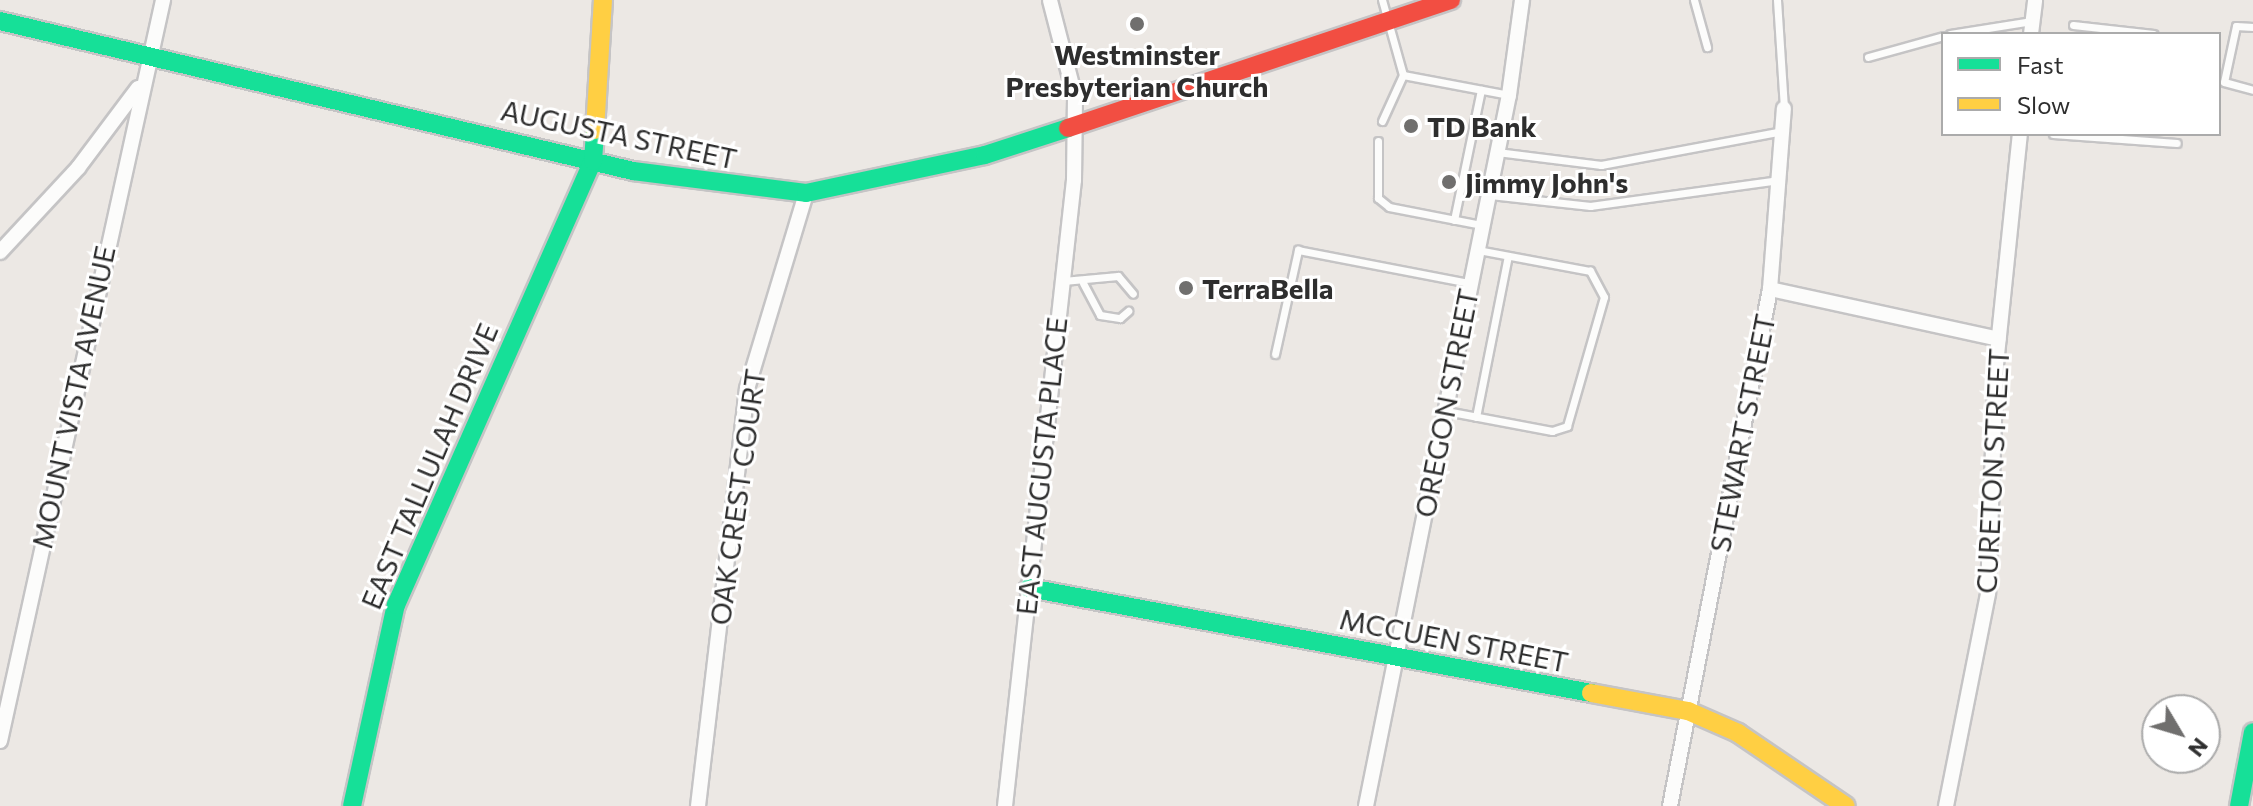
<!DOCTYPE html>
<style>
body{margin:0}
#map{position:relative;width:2253px;height:806px;overflow:hidden;background:#ece8e4;font-family:Commissioner,sans-serif}
div>[style]{position:absolute}
[style*='--x']{left:calc(var(--x)*1px);top:calc(var(--y)*1px);width:calc(var(--w)*1px);rotate:calc(var(--a)*1deg)}
.roads{filter:drop-shadow(2px 0 #c5c4c5) drop-shadow(-2px 0 #c5c4c5) drop-shadow(0 2px #c5c4c5) drop-shadow(0 -2px #c5c4c5)}
.lane>*{height:7px;margin:-3.5px;padding:0 3.5px;transform-origin:3.5px;border-radius:3.5px;background:#fcfcfb}
.street>*{height:14px;margin:-7px;padding:0 7px;transform-origin:7px;border-radius:7px;background:#fcfcfb}
.fast>*{height:18px;margin:-9px;padding:0 9px;transform-origin:9px;border-radius:9px;background:#16e098}
.slow>*{height:18px;margin:-9px;padding:0 9px;transform-origin:9px;border-radius:9px;background:#ffcf43}
.jam>*{height:18px;margin:-9px;padding:0 9px;transform-origin:9px;border-radius:9px;background:#f24e42}
.dots>*{width:22px;height:22px;translate:-50% -50%;box-sizing:border-box;border:4px solid #fff;border-radius:50%}
span{translate:-50% -50%;white-space:nowrap;text-align:center;line-height:1.15;-webkit-text-stroke:6px #fff;paint-order:stroke}
.poi-label{font-size:28px;color:#2e2e2e;font-weight:700}
.left{translate:0 -50%;text-align:left}
.street-label{font-size:28px;color:#2e2e2e}
.legend{position:absolute;left:1941px;top:32px;width:280px;height:104px;box-sizing:border-box;background:#fff;border:2px solid #ababab;margin:0;padding:10px 14px;list-style:none;font-size:24px;color:#2e2e2e}
.legend li{display:flex;align-items:center;gap:16px;height:40px}
.legend b{width:40px;border:2px solid #ababab}
.north{position:absolute;left:2141px;top:694px;width:80px;height:80px;box-sizing:border-box;background:#fff;border:2px solid #ababab;border-radius:50%;rotate:128deg;font-size:22px;font-weight:700;line-height:32px;text-align:center;color:#2e2e2e}
.north::after{content:'';display:block;margin:auto;width:28px;height:36px;background:#706f6e;clip-path:polygon(50% 0,100% 100%,50% 72%,0 100%)}
</style>
<div id="map">
<div class="roads">
<div class="lane">
<i style="--x:1694;--y:0;--w:49;--a:74.5"></i>
<i style="--x:1777;--y:0;--w:109;--a:86.3"></i>
<i style="--x:2073;--y:25;--w:81;--a:6.3"></i>
<i style="--x:2253;--y:27;--w:17;--a:-177"></i>
<i style="--x:2236;--y:26;--w:57;--a:102.1"></i>
<i style="--x:2224;--y:82;--w:30;--a:15"></i>
<i style="--x:1950;--y:34;--w:83;--a:-9"></i>
<i style="--x:1868;--y:57;--w:78;--a:-15.6"></i>
<i style="--x:1403;--y:75;--w:108;--a:10.7"></i>
<i style="--x:1382;--y:121;--w:51;--a:-65.5"></i>
<i style="--x:1403;--y:75;--w:78;--a:-105.6"></i>
<i style="--x:2053;--y:134;--w:124;--a:4.2"></i>
<i style="--x:1378;--y:141;--w:57;--a:90"></i>
<i style="--x:1378;--y:198;--w:14;--a:39"></i>
<i style="--x:1389;--y:207;--w:95;--a:11"></i>
<i style="--x:1497;--y:152;--w:105;--a:7.1"></i>
<i style="--x:1601;--y:165;--w:185;--a:-10.6"></i>
<i style="--x:1490;--y:195;--w:101;--a:6.3"></i>
<i style="--x:1590;--y:206;--w:191;--a:-7.8"></i>
<i style="--x:1454;--y:220;--w:133;--a:-78.3"></i>
<i style="--x:1063;--y:281;--w:55;--a:-5.2"></i>
<i style="--x:1118;--y:276;--w:23;--a:50"></i>
<i style="--x:1083;--y:283;--w:36;--a:62"></i>
<i style="--x:1100;--y:315;--w:20;--a:9"></i>
<i style="--x:1120;--y:318;--w:11;--a:-41"></i>
<i style="--x:1275;--y:354;--w:107;--a:-77.5"></i>
<i style="--x:1298;--y:250;--w:174;--a:10.9"></i>
<i style="--x:1446;--y:411;--w:108;--a:10.7"></i>
<i style="--x:1552;--y:431;--w:16;--a:-18"></i>
<i style="--x:1567;--y:426;--w:134;--a:-74"></i>
<i style="--x:1604;--y:297;--w:30;--a:-118"></i>
<i style="--x:1590;--y:271;--w:114;--a:-169.4"></i>
<i style="--x:1476;--y:417;--w:164;--a:-78.8"></i>
</div>
<div class="street">
<i style="--x:2031;--y:34;--w:34;--a:-83"></i>
<i style="--x:0;--y:252;--w:115;--a:-47.1"></i>
<i style="--x:78;--y:168;--w:100;--a:-53.1"></i>
<i style="--x:1770;--y:289;--w:234;--a:12.3"></i>
<i style="--x:0;--y:741;--w:759;--a:-77.59"></i>
<i style="--x:698;--y:806;--w:420;--a:-83.3"></i>
<i style="--x:747;--y:389;--w:205;--a:-73.2"></i>
<i style="--x:1005;--y:806;--w:630;--a:-83.71"></i>
<i style="--x:1074;--y:180;--w:83;--a:-89.3"></i>
<i style="--x:1075;--y:97;--w:100;--a:-104.5"></i>
<i style="--x:1366;--y:806;--w:725;--a:-78.63"></i>
<i style="--x:1509;--y:95;--w:96;--a:-82.2"></i>
<i style="--x:1670;--y:806;--w:527;--a:-79.05"></i>
<i style="--x:1770;--y:289;--w:181;--a:-85.6"></i>
<i style="--x:1946;--y:806;--w:217;--a:-78.8"></i>
<i style="--x:1988;--y:593;--w:228;--a:-88"></i>
<i style="--x:1996;--y:365;--w:232;--a:-84.1"></i>
</div>
<div class="fast">
<i style="--x:0;--y:21;--w:651;--a:13.33"></i>
<i style="--x:633;--y:171;--w:174;--a:7.2"></i>
<i style="--x:806;--y:193;--w:183;--a:-12"></i>
<i style="--x:985;--y:155;--w:87;--a:-18"></i>
<i style="--x:1029;--y:588;--w:572;--a:10.58"></i>
<i style="--x:352;--y:806;--w:206;--a:-77.7"></i>
<i style="--x:396;--y:605;--w:486;--a:-66.1"></i>
<i style="--x:593;--y:161;--w:31;--a:-86"></i>
<i style="--x:2239;--y:806;--w:75;--a:-79.3"></i>
</div>
<div class="slow">
<i style="--x:595;--y:130;--w:130;--a:-86.5"></i>
<i style="--x:1591;--y:693;--w:99;--a:10.5"></i>
<i style="--x:1688;--y:711;--w:55;--a:23.7"></i>
<i style="--x:1738;--y:733;--w:130;--a:34.1"></i>
</div>
<div class="jam">
<i style="--x:1068;--y:128;--w:404;--a:-18.5"></i>
</div>
</div>
<div class="dots">
<i style="left:1137px;top:24px;background:#706f6e"></i>
<i style="left:1411px;top:126px;background:#706f6e"></i>
<i style="left:1449px;top:182px;background:#706f6e"></i>
<i style="left:1186px;top:288px;background:#706f6e"></i>
</div>
<div class="poi-label">
<span style="left:1137px;top:70px">Westminster<br>Presbyterian Church</span>
<span class="left" style="left:1427px;top:126px">TD Bank</span>
<span class="left" style="left:1465px;top:182px">Jimmy John's</span>
<span class="left" style="left:1202px;top:288px">TerraBella</span>
</div>
<div class="street-label">
<span style="left:619px;top:134px;rotate:12deg">AUGUSTA STREET</span>
<span style="left:73px;top:397px;rotate:-78deg">MOUNT VISTA AVENUE</span>
<span style="left:1446px;top:403px;rotate:-79deg">OREGON STREET</span>
<span style="left:1742px;top:433px;rotate:-79deg">STEWART STREET</span>
<span style="left:429px;top:466px;rotate:-67deg">EAST TALLULAH DRIVE</span>
<span style="left:1041px;top:466px;rotate:-84deg">EAST AUGUSTA PLACE</span>
<span style="left:1992px;top:471px;rotate:-87deg">CURETON STREET</span>
<span style="left:737px;top:497px;rotate:-82deg">OAK CREST COURT</span>
<span style="left:1454px;top:640px;rotate:11deg">MCCUEN STREET</span>
</div>
<ul class="legend">
<li><b style="height:10px;background:#16e098"></b>Fast</li>
<li><b style="height:10px;background:#ffcf43"></b>Slow</li>
</ul>
<div class="north">N</div>
</div>
